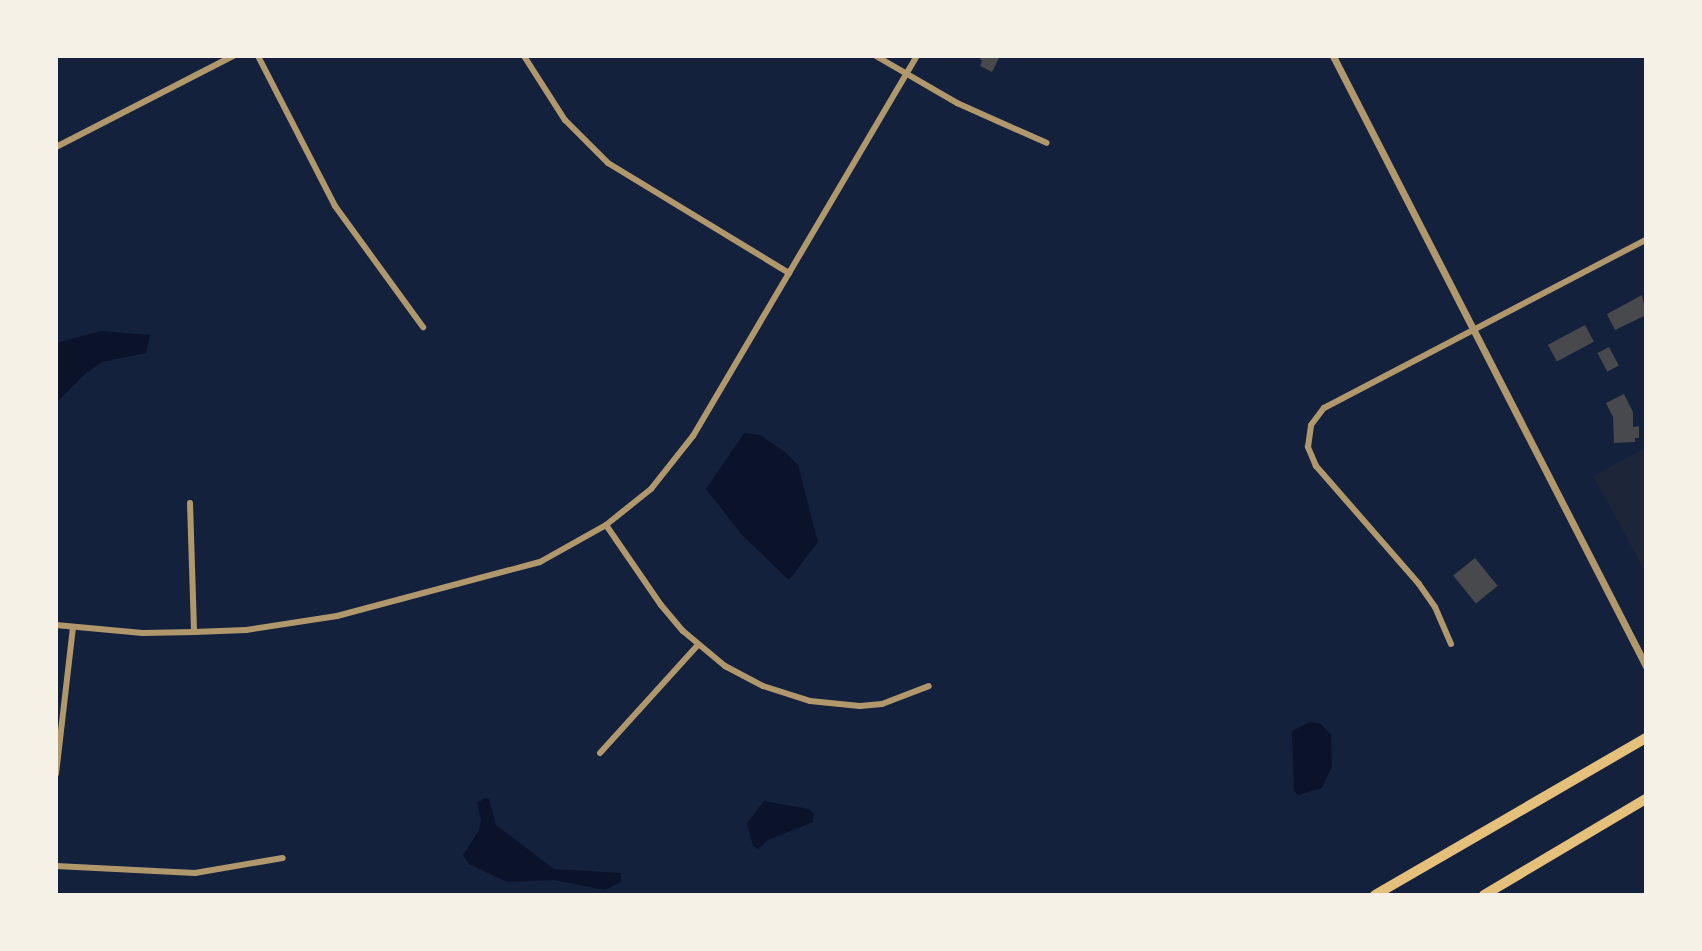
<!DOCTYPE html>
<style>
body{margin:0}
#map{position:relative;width:1702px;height:951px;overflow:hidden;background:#14213d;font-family:"Work Sans",sans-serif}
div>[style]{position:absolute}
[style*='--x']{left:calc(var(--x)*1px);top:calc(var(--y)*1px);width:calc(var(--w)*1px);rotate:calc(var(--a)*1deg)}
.green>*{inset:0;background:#1d2539}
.water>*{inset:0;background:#0b132b}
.building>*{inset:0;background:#48494c;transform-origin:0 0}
.minor>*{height:6px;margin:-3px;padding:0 3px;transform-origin:3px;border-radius:3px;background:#b1986c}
.tertiary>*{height:7px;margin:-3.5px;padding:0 3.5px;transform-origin:3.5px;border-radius:3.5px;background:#b1986c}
.motorway>*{height:10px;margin:-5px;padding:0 5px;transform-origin:5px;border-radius:5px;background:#e5c07b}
span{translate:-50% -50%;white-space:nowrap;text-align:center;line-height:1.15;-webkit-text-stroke:5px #f6f1e7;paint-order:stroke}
.frame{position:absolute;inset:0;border:58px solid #f6f1e7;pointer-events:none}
</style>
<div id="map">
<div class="green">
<i style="clip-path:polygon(1646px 448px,1646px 573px,1593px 476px)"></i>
</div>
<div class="water">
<i style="clip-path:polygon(101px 331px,150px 335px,146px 353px,102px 362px,84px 375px,56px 403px,56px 343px)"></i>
<i style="clip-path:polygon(744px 433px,760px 435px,785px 452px,798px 465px,818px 542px,789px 580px,742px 535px,706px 489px)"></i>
<i style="clip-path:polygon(1310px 722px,1321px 724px,1331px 735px,1332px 766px,1322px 788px,1298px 795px,1294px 791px,1292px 731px)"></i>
<i style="clip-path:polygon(485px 798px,489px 799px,496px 825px,554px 869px,621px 873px,621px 882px,605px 890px,553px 880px,507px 882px,469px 864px,463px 855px,479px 830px,481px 820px,477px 803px)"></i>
<i style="clip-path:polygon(764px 801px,809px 809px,814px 814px,813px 822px,768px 840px,758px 849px,753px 846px,747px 823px)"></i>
</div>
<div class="building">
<i style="clip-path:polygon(978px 56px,1000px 56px,992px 72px,980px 66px,982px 61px)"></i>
<i style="clip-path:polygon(1642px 295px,1646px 315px,1615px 330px,1607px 314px)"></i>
<i style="left:1585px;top:325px;width:19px;height:42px;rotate:62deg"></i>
<i style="left:1609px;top:347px;width:21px;height:13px;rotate:62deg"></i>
<i style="clip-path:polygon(1624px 394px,1633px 412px,1633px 427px,1639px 426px,1639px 438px,1635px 438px,1635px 442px,1614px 443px,1613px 417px,1606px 403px)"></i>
<i style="left:1475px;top:558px;width:36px;height:28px;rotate:51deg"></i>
</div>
<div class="minor">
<i style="--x:258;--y:56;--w:169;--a:62.8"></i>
<i style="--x:335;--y:206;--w:150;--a:54"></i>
<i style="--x:524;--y:56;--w:76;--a:57.4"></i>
<i style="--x:565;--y:120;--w:61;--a:45"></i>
<i style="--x:608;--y:163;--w:212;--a:31.3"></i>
<i style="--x:876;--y:56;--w:94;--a:30.1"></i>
<i style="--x:957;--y:103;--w:98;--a:24"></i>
<i style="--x:56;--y:147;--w:199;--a:-27.2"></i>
<i style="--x:190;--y:503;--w:129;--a:88.2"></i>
<i style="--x:606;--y:525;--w:97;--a:55.5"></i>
<i style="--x:661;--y:605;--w:34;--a:50"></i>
<i style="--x:683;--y:631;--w:55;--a:39.8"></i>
<i style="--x:725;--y:666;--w:43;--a:27.8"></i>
<i style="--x:763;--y:686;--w:49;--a:17.7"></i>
<i style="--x:810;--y:701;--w:50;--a:5.7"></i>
<i style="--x:860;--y:706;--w:22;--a:-5"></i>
<i style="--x:882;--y:704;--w:50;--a:-21"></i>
<i style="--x:56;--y:625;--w:87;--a:5.3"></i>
<i style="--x:143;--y:633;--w:51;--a:-1.1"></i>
<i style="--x:194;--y:632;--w:52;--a:-2.2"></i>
<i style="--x:246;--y:630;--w:92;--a:-8.7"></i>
<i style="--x:337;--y:616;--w:210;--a:-14.9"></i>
<i style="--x:540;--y:562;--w:76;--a:-29.3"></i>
<i style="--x:606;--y:525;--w:58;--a:-38.7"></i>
<i style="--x:651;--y:489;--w:68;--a:-51.6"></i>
<i style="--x:693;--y:436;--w:441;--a:-59.5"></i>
<i style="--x:1451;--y:644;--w:40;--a:-113.4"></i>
<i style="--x:1435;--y:607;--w:28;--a:-125"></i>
<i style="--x:1419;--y:584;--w:157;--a:-131.1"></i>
<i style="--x:1316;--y:466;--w:21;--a:-113"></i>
<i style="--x:1308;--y:447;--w:22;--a:-82"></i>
<i style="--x:1311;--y:425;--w:21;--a:-53"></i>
<i style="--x:1324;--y:408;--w:363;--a:-27.6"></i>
<i style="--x:600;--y:753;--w:146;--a:-47.8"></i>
<i style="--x:56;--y:774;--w:148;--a:-83.4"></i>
<i style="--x:56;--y:866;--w:139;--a:2.9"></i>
<i style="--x:195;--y:873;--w:89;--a:-9.7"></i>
</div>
<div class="tertiary">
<i style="--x:1333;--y:56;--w:686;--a:62.84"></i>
</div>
<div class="motorway">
<i style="--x:1375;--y:895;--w:313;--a:-30.1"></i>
<i style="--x:1484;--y:895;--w:188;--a:-30.7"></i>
</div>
<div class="frame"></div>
</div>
